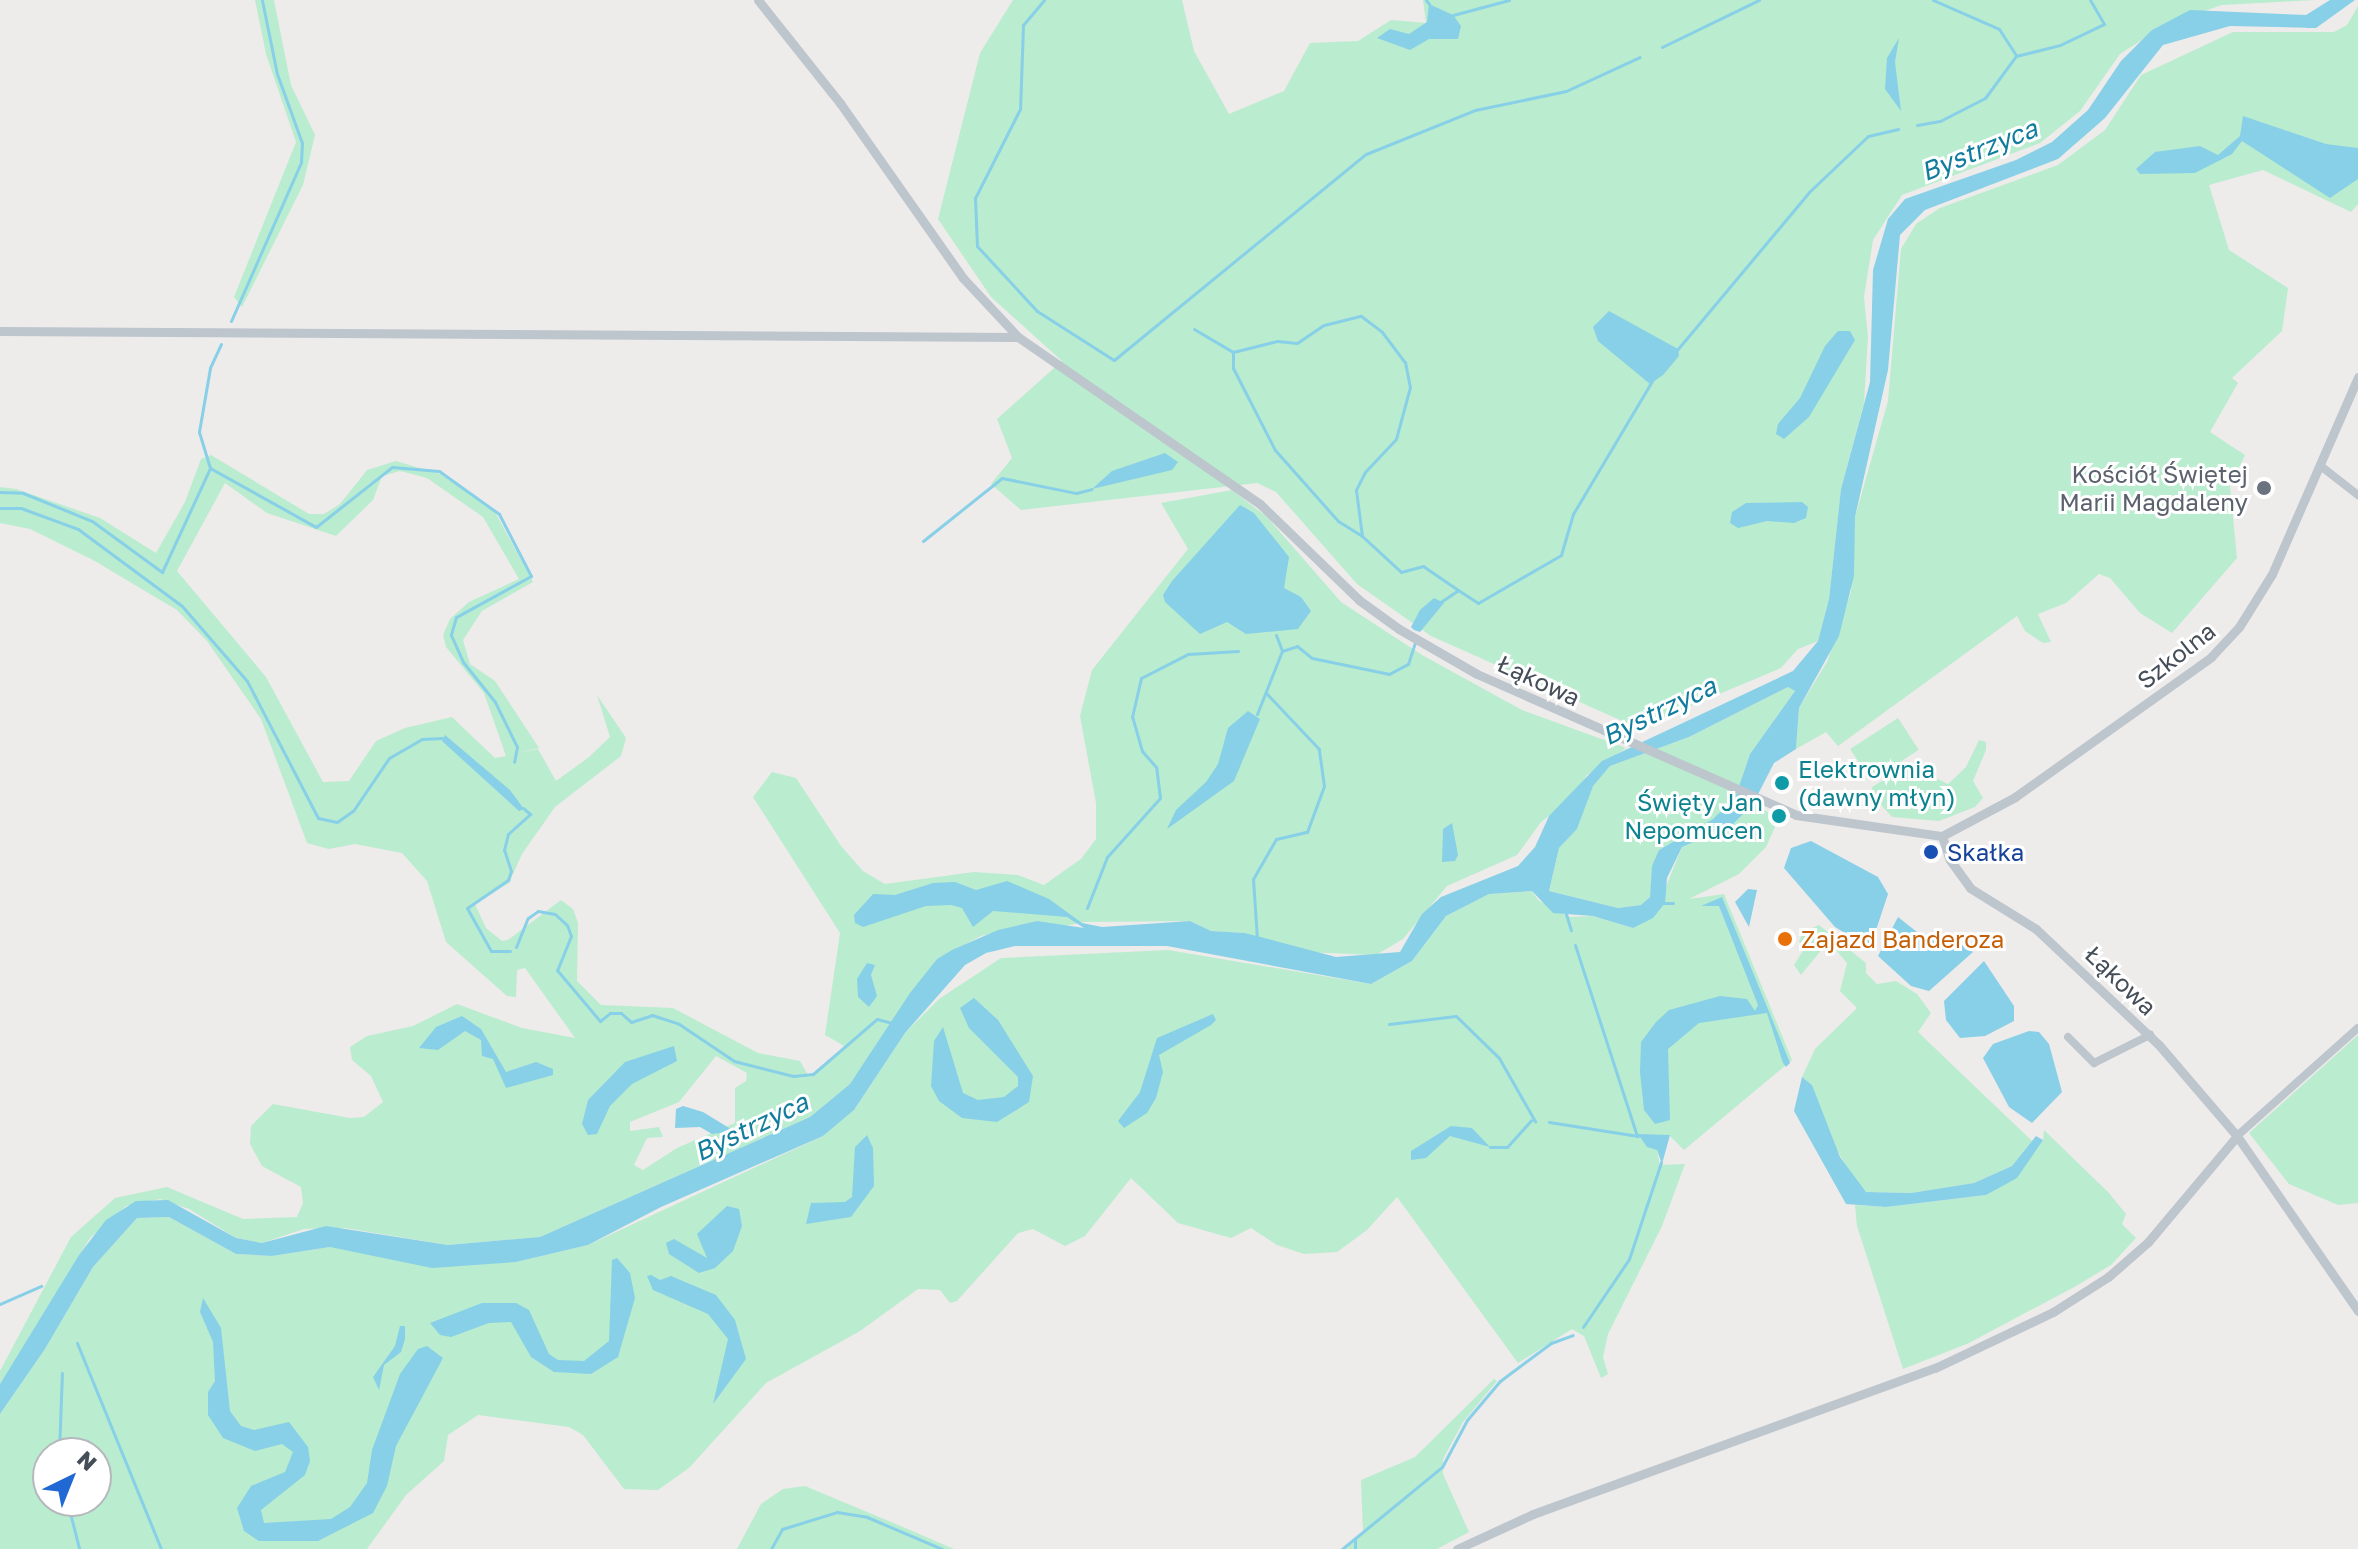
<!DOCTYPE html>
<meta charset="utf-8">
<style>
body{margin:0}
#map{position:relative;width:2358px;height:1549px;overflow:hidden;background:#eeebeb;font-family:"Golos Text",sans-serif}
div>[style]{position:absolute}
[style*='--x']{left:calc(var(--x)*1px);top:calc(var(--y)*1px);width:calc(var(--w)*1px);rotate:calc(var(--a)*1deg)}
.green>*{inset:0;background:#baeccf;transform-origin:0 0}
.water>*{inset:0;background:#88d0e7}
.stream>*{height:3px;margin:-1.5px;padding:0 1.5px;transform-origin:1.5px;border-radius:1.5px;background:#88d0e7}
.minor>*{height:8px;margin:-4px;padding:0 4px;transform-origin:4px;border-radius:4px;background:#bdc5cd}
.tertiary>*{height:9px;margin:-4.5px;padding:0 4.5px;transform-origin:4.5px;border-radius:4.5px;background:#bdc5cd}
.dots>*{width:22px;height:22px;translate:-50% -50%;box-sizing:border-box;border:4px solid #fff;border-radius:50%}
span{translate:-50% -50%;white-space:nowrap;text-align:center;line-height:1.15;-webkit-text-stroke:6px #fff;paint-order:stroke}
.worship-label{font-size:24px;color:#5b616d}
.right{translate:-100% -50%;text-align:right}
.street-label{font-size:24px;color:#454e58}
.culture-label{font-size:24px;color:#0d838f}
.left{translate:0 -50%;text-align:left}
.transit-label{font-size:24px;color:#164399}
.food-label{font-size:24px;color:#c56008}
.water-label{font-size:26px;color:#127c9e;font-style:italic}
.north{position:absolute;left:32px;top:1437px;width:80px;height:80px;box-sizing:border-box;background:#fff;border:2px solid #b5b8bc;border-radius:50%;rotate:43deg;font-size:22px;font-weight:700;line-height:32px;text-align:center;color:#454e58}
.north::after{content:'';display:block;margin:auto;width:28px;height:36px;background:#2068d3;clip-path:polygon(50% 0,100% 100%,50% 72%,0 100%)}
</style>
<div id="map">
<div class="green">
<i style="clip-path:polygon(255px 0,274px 0,291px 85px,315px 135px,303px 185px,242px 307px,234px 297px,296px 142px,266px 54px)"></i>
<i style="clip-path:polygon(1013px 0,1182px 0,1194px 51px,1229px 114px,1284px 91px,1310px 43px,1358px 41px,1391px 20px,1426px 23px,1423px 0,2316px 0,2222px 5px,2167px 24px,2120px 54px,2080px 111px,2040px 143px,1902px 195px,1873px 240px,1864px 297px,1868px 337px,1864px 403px,1841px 489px,1829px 599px,1818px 641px,1798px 649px,1781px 668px,1638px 728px,1431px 636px,1357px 584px,1276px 492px,1257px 483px,1021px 510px,991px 484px,1012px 458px,997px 419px,1062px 361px,991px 297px,938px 219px,980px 53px)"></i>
<i style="clip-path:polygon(2358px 6px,2358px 204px,2351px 212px,2263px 170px,2209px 185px,2229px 250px,2288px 288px,2282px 331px,2232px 378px,2238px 383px,2210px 432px,2245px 455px,2230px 486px,2237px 558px,2172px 633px,2140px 613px,2110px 578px,2099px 574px,2066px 603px,2038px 614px,2051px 642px,2043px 643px,2025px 631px,2017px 616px,1838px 746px,1826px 732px,1796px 749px,1799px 708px,1827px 662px,1851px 592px,1855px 517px,1888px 401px,1901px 249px,1916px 224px,1940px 208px,2058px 165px,2105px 130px,2141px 75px,2233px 32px,2334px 32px,2347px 25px)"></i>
<i style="clip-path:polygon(evenodd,211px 455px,309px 514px,324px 514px,340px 504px,367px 470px,396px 461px,440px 474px,494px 510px,533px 582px,482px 611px,463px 640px,470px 664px,495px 681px,539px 748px,518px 753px,538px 749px,556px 781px,589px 757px,610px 737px,597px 695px,626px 738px,621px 756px,555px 807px,522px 854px,509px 883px,475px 904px,486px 928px,502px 941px,508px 940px,561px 900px,573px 909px,578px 923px,577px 981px,601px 1005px,673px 1008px,758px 1053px,800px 1061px,809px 1077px,846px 1047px,825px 1035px,840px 933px,753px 797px,772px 772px,796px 778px,841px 846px,863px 871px,885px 884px,974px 872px,1018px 875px,1044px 885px,1081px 859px,1096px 839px,1096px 803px,1080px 716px,1092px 670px,1188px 549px,1161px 503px,1232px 490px,1267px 517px,1341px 602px,1422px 655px,1522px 710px,1626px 748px,1587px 775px,1572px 798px,1541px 822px,1517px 855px,1447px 886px,1403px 939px,1376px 955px,1304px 952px,1245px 933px,1211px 931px,1190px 921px,1085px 922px,1054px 928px,1037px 921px,981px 936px,937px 959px,850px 1084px,810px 1117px,540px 1237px,448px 1245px,345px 1228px,304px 1229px,262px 1243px,236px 1238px,189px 1209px,160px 1199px,126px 1206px,90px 1238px,0 1384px,0 1371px,71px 1237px,115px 1198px,167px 1187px,243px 1219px,297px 1217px,303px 1203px,301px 1187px,262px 1166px,250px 1144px,251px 1126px,273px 1104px,350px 1118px,364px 1117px,383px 1102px,371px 1076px,352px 1060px,350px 1047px,367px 1036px,413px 1026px,457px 1004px,522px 1028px,575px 1038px,525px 968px,517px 970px,516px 997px,507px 996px,446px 942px,427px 881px,402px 853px,355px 844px,329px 849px,307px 843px,261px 719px,207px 641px,177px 610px,93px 560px,30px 529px,0 523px,0 487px,16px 489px,100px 518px,156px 553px,185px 502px,201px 459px,211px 455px,400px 471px,427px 478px,483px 517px,519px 579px,469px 602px,450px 619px,443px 635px,446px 647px,484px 693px,506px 756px,495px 758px,452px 717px,405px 728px,376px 741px,349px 781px,323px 782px,266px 677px,177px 571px,225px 483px,267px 513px,336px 536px,373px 500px,382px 476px,400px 471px,211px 455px,716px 1056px,747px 1073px,746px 1081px,735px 1088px,735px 1123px,677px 1148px,643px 1170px,634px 1165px,647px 1138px,663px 1137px,659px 1127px,630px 1131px,630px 1122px,679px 1102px,716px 1056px)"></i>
<i style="clip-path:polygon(1788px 687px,1795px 691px,1750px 754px,1735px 798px,1714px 819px,1659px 850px,1650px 897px,1641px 905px,1618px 908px,1549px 891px,1559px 848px,1577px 829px,1592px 786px,1610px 766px,1689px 737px)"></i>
<i style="left:1898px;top:718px;width:38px;height:57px;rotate:57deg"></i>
<i style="clip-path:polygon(1979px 740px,1986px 742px,1986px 750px,1973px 781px,1983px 798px,1975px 807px,1939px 821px,1892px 817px,1873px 796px,1872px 787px,1908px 765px,1948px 784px,1966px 767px)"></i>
<i style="clip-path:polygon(evenodd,1753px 804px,1779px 818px,1766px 847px,1739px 874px,1689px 899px,1724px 894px,1792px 1060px,1684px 1150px,1669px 1135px,1657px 1150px,1660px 1165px,1685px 1164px,1662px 1226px,1608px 1334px,1603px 1357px,1608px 1374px,1601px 1378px,1584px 1336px,1572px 1329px,1518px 1363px,1397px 1197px,1367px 1230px,1337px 1252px,1304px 1254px,1277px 1245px,1251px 1228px,1231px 1238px,1178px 1223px,1131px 1178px,1085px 1236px,1065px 1246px,1033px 1229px,1018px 1233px,957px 1301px,950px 1303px,940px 1290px,918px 1289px,860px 1331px,766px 1383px,689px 1468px,658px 1490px,624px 1489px,583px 1435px,569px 1427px,478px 1415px,448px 1435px,444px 1461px,406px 1495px,367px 1549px,0 1549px,0 1414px,45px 1349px,93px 1267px,137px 1218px,169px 1217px,236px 1254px,272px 1256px,330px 1247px,516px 1262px,588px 1245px,823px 1136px,854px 1110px,905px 1033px,939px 999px,1001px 958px,1168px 950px,1371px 984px,1412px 961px,1446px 916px,1489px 894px,1532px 891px,1538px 900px,1570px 917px,1593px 916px,1633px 928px,1663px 894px,1682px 847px,1753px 804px,48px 1453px,96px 1453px,96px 1501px,48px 1501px,48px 1453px)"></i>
<i style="clip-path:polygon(1819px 925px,1866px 963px,1866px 973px,1877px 984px,1896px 981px,1917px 994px,1931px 1013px,1918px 1032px,2032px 1141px,2012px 1166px,1974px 1183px,1911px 1193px,1866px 1192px,1855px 1181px,1830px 1138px,1812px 1085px,1802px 1077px,1815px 1049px,1857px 1008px,1840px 991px,1847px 963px,1835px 949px,1823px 948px,1801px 975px,1794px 965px,1804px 949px,1799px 941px,1804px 932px)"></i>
<i style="clip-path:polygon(2358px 1035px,2358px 1203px,2338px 1205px,2289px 1184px,2249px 1133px)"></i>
<i style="clip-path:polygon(2044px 1130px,2109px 1193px,2126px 1214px,2122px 1224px,2136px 1238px,2111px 1265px,2076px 1286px,1969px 1343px,1903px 1369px,1857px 1226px,1855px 1205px,1886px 1207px,1986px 1195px,2043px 1140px)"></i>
<i style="clip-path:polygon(1494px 1379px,1497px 1381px,1463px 1422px,1443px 1459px,1443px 1474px,1469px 1532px,1437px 1549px,1346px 1549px,1363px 1533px,1361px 1480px,1415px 1457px)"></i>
<i style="clip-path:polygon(805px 1486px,903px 1527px,954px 1549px,737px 1549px,761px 1504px,783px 1489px)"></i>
</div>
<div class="water">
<i style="clip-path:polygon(evenodd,2330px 0,2355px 0,2316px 28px,2230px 26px,2163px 45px,2105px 118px,2058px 159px,1925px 210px,1900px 235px,1888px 370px,1855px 517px,1854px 576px,1839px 636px,1799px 708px,1796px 749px,1774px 763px,1753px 804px,1733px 824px,1682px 847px,1667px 878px,1665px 903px,1653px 918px,1633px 928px,1593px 916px,1553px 913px,1532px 891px,1489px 894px,1446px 916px,1412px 961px,1371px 984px,1167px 946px,1015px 946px,986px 953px,965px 965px,905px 1033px,854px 1110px,823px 1136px,661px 1207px,588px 1245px,516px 1262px,432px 1268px,330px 1247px,272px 1256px,236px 1254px,169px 1217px,137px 1218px,93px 1267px,45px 1349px,0 1414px,0 1384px,79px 1255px,106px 1220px,136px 1201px,168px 1200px,236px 1238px,262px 1243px,326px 1226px,448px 1245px,540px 1237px,810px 1117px,850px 1084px,910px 993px,937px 959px,952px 950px,998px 930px,1037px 921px,1084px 928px,1067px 917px,993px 911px,973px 927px,962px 908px,951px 905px,926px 906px,863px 927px,855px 923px,854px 915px,873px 894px,895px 895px,933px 883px,955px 882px,976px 890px,1007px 881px,1049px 899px,1082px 923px,1102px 927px,1190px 921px,1211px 931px,1245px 933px,1336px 957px,1400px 952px,1422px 914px,1441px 897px,1518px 866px,1535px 847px,1549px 816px,1602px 761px,1793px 671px,1818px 641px,1829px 599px,1841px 489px,1870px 382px,1873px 270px,1888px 219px,1905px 199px,2016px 160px,2052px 142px,2088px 110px,2121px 61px,2152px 30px,2190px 10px,2306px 15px,2330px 0,1788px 687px,1795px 691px,1750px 754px,1735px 798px,1713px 819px,1659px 850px,1652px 866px,1650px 897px,1641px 905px,1618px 908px,1549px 891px,1559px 848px,1577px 829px,1593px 786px,1610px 766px,1689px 737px,1788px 687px)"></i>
<i style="clip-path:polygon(1429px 4px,1453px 15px,1461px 26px,1458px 39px,1429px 39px,1410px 50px,1377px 38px,1390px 29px,1409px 34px,1427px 22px)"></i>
<i style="clip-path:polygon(1899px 38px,1895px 62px,1901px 111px,1885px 89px,1887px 58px)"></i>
<i style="clip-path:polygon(2243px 116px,2326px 144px,2358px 148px,2358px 179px,2330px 198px,2242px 141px,2232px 154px,2195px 173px,2140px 174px,2136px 169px,2155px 152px,2200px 146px,2218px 155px,2240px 136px)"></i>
<i style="clip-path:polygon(1609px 311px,1678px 349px,1679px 356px,1663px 375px,1650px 384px,1598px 341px,1593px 327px)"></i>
<i style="clip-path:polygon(1838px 331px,1850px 331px,1855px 340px,1809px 417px,1784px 439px,1776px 434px,1778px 424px,1800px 398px,1825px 346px)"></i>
<i style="clip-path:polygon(1165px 453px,1178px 462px,1172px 470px,1092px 489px,1112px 471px)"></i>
<i style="clip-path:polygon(1802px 502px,1808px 507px,1806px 518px,1794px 523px,1767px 521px,1738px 528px,1730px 523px,1732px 512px,1746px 503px)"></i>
<i style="clip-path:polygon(1240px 505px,1254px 513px,1289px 557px,1284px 588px,1301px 597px,1311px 611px,1298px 629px,1246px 634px,1227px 622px,1200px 634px,1165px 602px,1163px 595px,1172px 581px)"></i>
<i style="clip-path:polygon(1434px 598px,1444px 603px,1420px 632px,1414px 630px,1411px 627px,1420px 610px)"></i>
<i style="clip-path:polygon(1248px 711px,1260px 719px,1234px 781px,1167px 829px,1176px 810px,1206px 782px,1218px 764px,1228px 728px)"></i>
<i style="clip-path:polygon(445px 735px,510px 790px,524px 809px,519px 811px,442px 741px)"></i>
<i style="clip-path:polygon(1452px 823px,1458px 855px,1455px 861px,1442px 862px,1443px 829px)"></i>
<i style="clip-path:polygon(1811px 841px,1878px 877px,1888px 894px,1870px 948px,1835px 927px,1784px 868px,1791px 848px)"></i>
<i style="clip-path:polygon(1748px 889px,1757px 890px,1749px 927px,1735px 902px)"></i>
<i style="clip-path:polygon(1722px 897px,1790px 1063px,1786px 1067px,1783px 1063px,1767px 1013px,1699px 1023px,1668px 1049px,1670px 1120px,1655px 1124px,1644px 1110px,1640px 1072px,1641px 1042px,1656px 1022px,1669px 1010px,1720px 996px,1747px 999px,1755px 1011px,1758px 1005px,1719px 906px,1701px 906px)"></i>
<i style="clip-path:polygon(1898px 917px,1927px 940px,1957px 942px,1973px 952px,1929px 991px,1911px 986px,1878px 956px)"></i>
<i style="clip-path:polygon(1984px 961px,2014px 1006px,2014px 1021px,1985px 1036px,1960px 1038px,1946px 1020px,1944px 1001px)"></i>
<i style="clip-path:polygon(867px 963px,875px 965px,871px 975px,877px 996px,869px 1007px,858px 997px,857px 979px)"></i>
<i style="clip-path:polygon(974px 998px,998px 1020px,1033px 1076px,1029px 1102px,997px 1122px,962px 1118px,939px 1101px,931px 1086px,934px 1041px,943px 1027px,963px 1093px,978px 1100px,1004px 1097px,1018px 1086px,1018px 1077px,969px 1028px,960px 1008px)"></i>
<i style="clip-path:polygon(1213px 1014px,1216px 1020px,1211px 1025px,1159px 1055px,1163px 1072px,1156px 1098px,1147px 1113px,1124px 1128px,1118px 1121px,1140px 1092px,1157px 1038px)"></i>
<i style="clip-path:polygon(462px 1016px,481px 1029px,506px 1072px,536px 1062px,553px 1069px,553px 1075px,506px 1088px,493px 1059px,482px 1056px,481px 1040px,465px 1031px,438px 1050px,419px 1048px,436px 1027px)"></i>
<i style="clip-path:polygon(2029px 1031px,2039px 1032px,2049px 1044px,2062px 1092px,2032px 1123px,2009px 1107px,1983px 1058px,1993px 1044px)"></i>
<i style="clip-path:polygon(674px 1046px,677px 1061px,632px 1084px,610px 1106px,597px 1134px,588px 1135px,582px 1124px,588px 1100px,625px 1062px)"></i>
<i style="clip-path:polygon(1802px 1077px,1812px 1085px,1840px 1157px,1866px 1192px,1911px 1193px,1974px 1183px,2012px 1166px,2036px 1136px,2043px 1140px,2017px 1178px,1986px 1195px,1886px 1207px,1846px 1204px,1794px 1111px)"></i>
<i style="clip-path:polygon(683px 1106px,703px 1112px,734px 1131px,712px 1134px,700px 1127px,675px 1128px,676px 1109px)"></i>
<i style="clip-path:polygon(1451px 1126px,1472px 1128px,1490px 1147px,1450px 1136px,1426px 1158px,1411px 1160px,1411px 1151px)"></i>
<i style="clip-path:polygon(1638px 1134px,1670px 1135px,1662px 1164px,1657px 1150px,1647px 1147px)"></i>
<i style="clip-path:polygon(867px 1135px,873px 1148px,874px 1186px,851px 1217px,806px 1224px,811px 1203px,845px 1202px,852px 1197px,855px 1147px)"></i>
<i style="clip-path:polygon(727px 1206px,739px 1209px,742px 1226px,733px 1251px,715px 1268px,699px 1273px,669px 1254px,666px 1243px,674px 1239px,707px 1258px,697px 1234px)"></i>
<i style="clip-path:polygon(617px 1258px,630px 1273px,635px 1298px,618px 1357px,591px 1374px,554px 1372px,531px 1357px,511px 1322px,489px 1323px,451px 1337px,440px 1335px,430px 1323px,482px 1303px,516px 1303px,529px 1310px,549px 1354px,558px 1360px,584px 1361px,609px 1341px,612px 1260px)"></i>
<i style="clip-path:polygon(651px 1275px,660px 1280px,671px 1276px,716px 1295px,735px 1320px,746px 1359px,713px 1404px,728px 1339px,708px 1314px,653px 1290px,647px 1276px)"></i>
<i style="clip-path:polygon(203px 1298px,221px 1328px,230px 1411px,241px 1426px,254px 1430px,289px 1422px,308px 1447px,310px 1461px,305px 1475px,261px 1510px,264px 1523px,331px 1519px,350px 1507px,367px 1483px,372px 1450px,400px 1374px,418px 1349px,427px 1346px,443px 1358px,396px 1446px,387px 1486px,373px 1513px,318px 1541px,259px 1541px,244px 1531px,237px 1508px,251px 1486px,285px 1472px,293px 1452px,282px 1444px,255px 1451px,223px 1438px,208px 1415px,208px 1392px,215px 1381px,213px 1342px,200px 1312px)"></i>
<i style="clip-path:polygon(400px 1326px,405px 1326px,405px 1339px,401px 1352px,384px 1365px,379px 1390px,373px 1377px,395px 1346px)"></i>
</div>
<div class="stream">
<i style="--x:1044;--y:0;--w:33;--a:130"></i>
<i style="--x:1023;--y:25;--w:84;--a:92"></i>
<i style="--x:1020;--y:109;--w:100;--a:116.8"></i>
<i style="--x:975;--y:198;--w:48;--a:87.6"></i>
<i style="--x:977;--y:246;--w:88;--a:47.3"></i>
<i style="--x:1037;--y:311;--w:91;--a:32.5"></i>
<i style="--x:1114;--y:360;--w:325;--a:-39.3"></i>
<i style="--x:1366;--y:154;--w:118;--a:-22"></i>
<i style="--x:1475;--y:110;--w:93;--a:-11.8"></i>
<i style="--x:1566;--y:91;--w:81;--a:-24.7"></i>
<i style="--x:1426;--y:0;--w:5;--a:53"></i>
<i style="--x:1933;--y:0;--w:72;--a:23.7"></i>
<i style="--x:1999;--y:29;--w:31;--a:57"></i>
<i style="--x:1453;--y:15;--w:58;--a:-15"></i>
<i style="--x:1662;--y:47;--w:108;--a:-25.9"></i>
<i style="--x:1917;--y:125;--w:23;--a:-10"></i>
<i style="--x:1940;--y:121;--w:51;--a:-27.1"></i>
<i style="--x:1985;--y:98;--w:52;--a:-53.6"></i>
<i style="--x:2016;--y:56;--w:45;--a:-14"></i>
<i style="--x:2060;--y:45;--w:49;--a:-25.5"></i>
<i style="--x:2104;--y:24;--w:28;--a:-120"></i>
<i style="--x:231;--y:321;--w:174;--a:-66.2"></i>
<i style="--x:301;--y:162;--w:19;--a:-87"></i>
<i style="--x:302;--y:143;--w:73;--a:-109.9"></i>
<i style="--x:277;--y:74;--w:76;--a:-101.5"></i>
<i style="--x:1194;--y:329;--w:45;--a:30.5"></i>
<i style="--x:1233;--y:352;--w:45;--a:-14"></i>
<i style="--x:1277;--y:341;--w:20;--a:6"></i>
<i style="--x:1297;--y:343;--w:32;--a:-34"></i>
<i style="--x:1324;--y:325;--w:38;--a:-14"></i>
<i style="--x:1361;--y:316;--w:26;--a:37"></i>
<i style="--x:1382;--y:332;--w:38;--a:53"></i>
<i style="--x:1405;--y:362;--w:25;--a:79"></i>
<i style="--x:1410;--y:387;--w:54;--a:105.1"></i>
<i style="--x:1396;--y:439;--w:45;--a:133.2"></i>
<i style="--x:1365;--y:472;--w:20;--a:117"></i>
<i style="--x:1356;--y:490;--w:46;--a:82.6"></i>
<i style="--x:1362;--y:536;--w:53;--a:42.7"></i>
<i style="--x:1401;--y:572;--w:23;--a:-15"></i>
<i style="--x:1423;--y:566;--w:42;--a:34.4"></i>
<i style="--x:221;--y:344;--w:26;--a:115"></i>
<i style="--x:210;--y:368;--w:65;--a:99.8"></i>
<i style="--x:199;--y:432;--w:38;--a:73"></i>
<i style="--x:210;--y:468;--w:121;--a:29.1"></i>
<i style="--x:316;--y:527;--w:97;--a:-38.3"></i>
<i style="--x:392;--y:467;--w:47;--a:4.9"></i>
<i style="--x:439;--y:471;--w:74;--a:35.6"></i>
<i style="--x:499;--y:514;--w:70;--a:62.7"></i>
<i style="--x:531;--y:576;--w:85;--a:151.3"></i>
<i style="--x:456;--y:617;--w:19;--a:106"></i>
<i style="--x:451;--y:635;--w:30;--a:66"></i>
<i style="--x:463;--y:662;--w:51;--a:51.3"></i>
<i style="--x:495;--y:702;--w:50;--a:63.9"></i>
<i style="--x:517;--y:747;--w:15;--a:101"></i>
<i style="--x:1677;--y:350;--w:206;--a:-50.1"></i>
<i style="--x:1809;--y:192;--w:81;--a:-43.5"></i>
<i style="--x:1868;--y:136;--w:31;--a:-13"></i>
<i style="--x:1233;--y:352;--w:16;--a:90"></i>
<i style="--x:1233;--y:368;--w:92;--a:62.9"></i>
<i style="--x:1275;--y:450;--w:95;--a:48.4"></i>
<i style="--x:1338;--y:521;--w:28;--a:32"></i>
<i style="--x:0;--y:492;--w:23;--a:2"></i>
<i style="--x:23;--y:493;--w:74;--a:22.1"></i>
<i style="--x:92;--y:521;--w:87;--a:36.1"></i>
<i style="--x:162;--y:572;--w:115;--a:-65.2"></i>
<i style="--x:0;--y:508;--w:21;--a:0"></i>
<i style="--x:21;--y:508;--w:61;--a:20.2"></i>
<i style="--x:78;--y:529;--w:129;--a:36.5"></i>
<i style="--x:182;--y:606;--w:99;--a:49.1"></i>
<i style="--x:247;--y:681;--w:154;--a:62.6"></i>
<i style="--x:318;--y:818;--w:19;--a:12"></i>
<i style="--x:337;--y:822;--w:19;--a:-35"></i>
<i style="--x:353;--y:811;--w:64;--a:-55.8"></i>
<i style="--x:389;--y:758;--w:38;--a:-30"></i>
<i style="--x:422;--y:739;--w:20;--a:-3"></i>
<i style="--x:923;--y:541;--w:101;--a:-38.6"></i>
<i style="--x:1002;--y:478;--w:76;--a:11.5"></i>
<i style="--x:1076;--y:493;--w:16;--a:-14"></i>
<i style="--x:1439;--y:603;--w:23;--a:-34"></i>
<i style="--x:1458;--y:590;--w:24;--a:33"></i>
<i style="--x:1478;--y:603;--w:96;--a:-30"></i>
<i style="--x:1561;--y:555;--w:43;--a:-73.7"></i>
<i style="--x:1573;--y:514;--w:155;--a:-59.3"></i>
<i style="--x:1276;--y:635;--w:17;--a:69"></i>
<i style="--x:1282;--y:651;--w:16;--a:-18"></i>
<i style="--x:1297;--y:646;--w:19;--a:39"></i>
<i style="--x:1312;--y:658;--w:79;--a:11.7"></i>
<i style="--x:1389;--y:674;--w:21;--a:-28"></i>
<i style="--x:1408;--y:664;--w:23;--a:-72"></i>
<i style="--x:1257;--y:714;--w:68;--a:-68.4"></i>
<i style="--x:1660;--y:903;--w:13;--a:0"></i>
<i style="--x:1087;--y:908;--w:55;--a:-68.6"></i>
<i style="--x:1107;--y:857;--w:79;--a:-48.1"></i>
<i style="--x:1160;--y:798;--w:31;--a:-97"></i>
<i style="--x:1156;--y:767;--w:21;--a:-131"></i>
<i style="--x:1142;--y:751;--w:35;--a:-106"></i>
<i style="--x:1132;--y:717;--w:40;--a:-77"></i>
<i style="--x:1141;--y:678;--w:53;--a:-27.1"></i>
<i style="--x:1188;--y:654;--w:50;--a:-3.4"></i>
<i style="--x:1566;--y:914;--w:17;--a:73"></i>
<i style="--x:1257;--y:939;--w:60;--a:-93.8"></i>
<i style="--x:1253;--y:879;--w:46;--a:-60.1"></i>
<i style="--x:1276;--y:839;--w:32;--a:-13"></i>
<i style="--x:1307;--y:832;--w:49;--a:-69.7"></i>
<i style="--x:1324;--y:786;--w:37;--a:-98"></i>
<i style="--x:1319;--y:749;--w:76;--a:-133.4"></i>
<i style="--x:1575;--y:945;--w:201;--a:72"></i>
<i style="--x:516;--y:947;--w:31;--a:-68"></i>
<i style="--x:528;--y:918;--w:12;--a:-35"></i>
<i style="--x:538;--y:911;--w:17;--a:10"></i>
<i style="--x:555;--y:914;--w:16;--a:43"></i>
<i style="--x:567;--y:925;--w:12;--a:70"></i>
<i style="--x:571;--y:936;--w:37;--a:112"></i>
<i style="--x:557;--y:970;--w:67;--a:49.9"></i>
<i style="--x:600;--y:1021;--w:13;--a:-39"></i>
<i style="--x:610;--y:1013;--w:11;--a:0"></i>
<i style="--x:621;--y:1013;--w:13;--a:42"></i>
<i style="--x:631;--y:1022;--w:22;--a:-18"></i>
<i style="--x:652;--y:1015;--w:28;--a:18"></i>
<i style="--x:679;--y:1024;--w:66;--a:33.9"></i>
<i style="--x:734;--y:1061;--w:61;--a:14.3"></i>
<i style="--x:793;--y:1076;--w:20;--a:-6"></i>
<i style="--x:813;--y:1074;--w:84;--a:-40.7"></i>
<i style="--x:877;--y:1019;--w:16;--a:15"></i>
<i style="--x:510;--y:951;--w:19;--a:180"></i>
<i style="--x:491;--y:951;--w:49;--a:-119.2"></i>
<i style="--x:467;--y:908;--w:50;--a:-34.3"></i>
<i style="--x:508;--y:880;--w:9;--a:-72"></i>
<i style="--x:511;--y:871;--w:22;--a:-108"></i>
<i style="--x:504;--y:850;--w:16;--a:-76"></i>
<i style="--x:508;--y:834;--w:30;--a:-42"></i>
<i style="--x:530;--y:814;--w:9;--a:-139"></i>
<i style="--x:1389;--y:1024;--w:67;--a:-6.8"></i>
<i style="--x:1456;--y:1016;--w:60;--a:44.3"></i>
<i style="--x:1499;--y:1058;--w:73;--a:60.3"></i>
<i style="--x:1549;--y:1122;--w:90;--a:8.9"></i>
<i style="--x:1490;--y:1147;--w:17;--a:0"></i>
<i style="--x:1507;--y:1147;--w:36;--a:-48"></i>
<i style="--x:0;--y:1304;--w:45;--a:-23.7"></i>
<i style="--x:1583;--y:1327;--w:82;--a:-55.9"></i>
<i style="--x:1629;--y:1259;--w:102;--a:-71.7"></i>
<i style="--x:77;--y:1343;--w:222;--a:67.8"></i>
<i style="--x:59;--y:1453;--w:80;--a:-87.9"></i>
<i style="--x:67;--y:1501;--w:49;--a:75.7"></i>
<i style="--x:771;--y:1549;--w:23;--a:-61"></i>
<i style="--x:782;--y:1529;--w:58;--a:-17.2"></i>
<i style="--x:837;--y:1512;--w:30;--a:9"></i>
<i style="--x:867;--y:1517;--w:82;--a:23.1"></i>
<i style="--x:1342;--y:1549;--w:129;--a:-39.4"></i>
<i style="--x:1442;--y:1467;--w:53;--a:-62"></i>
<i style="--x:1467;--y:1420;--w:51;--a:-49.8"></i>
<i style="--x:1500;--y:1381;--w:64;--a:-36.7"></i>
<i style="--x:1551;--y:1343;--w:23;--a:-20"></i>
<i style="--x:1355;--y:1549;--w:10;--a:-90"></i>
</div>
<div class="minor">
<i style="--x:2322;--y:467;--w:46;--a:37.9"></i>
<i style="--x:2068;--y:1037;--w:37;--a:45"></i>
<i style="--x:2094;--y:1063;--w:63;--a:-26.6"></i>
<i style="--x:2237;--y:1136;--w:162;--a:-41.8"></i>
</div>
<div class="tertiary">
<i style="--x:758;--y:0;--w:132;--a:51.5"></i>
<i style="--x:840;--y:103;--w:214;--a:54.9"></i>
<i style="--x:963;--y:278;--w:81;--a:47"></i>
<i style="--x:1018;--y:337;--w:294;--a:34.6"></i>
<i style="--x:1260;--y:504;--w:138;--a:44.1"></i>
<i style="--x:1359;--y:600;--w:49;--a:35.9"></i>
<i style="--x:1399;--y:629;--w:90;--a:30"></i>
<i style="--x:1477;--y:674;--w:349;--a:23.8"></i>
<i style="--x:1796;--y:815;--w:148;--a:8.2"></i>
<i style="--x:1942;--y:836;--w:83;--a:-28.1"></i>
<i style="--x:2015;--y:797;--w:241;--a:-35.5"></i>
<i style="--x:2211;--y:657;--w:41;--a:-47"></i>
<i style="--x:2239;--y:627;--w:62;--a:-58.1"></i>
<i style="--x:2272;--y:574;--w:215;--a:-66.4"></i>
<i style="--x:0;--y:331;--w:1018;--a:0.34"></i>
<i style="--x:1942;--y:836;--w:25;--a:72"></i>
<i style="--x:1950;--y:860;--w:34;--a:54"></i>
<i style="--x:1970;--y:888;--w:78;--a:31.8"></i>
<i style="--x:2036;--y:929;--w:169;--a:43.3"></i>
<i style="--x:2159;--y:1045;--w:120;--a:49.4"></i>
<i style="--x:2237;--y:1136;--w:213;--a:55.3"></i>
<i style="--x:1457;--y:1549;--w:84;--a:-24.7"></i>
<i style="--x:1533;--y:1514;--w:428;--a:-20"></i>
<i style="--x:1935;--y:1368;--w:131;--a:-25.4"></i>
<i style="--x:2053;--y:1312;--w:65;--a:-32.5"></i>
<i style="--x:2108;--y:1277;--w:53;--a:-41.2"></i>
<i style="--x:2148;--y:1242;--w:138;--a:-50"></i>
</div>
<div class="dots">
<i style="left:2264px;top:488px;background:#6b7280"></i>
<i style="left:1782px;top:783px;background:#0f9aa8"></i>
<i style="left:1779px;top:816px;background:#0f9aa8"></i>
<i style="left:1931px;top:852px;background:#1a4fb4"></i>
<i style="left:1785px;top:939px;background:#e8710a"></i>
</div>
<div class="worship-label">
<span class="right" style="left:2248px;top:488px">Kościół Świętej<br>Marii Magdaleny</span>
</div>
<div class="street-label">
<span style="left:2176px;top:655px;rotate:-38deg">Szkolna</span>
<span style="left:1539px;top:680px;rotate:25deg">Łąkowa</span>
<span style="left:2121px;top:980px;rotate:44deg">Łąkowa</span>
</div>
<div class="culture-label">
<span class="left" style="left:1798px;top:783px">Elektrownia<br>(dawny młyn)</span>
<span class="right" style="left:1763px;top:816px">Święty Jan<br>Nepomucen</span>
</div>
<div class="transit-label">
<span class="left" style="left:1947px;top:852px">Skałka</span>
</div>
<div class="food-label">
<span class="left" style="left:1801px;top:939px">Zajazd Banderoza</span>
</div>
<div class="water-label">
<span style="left:1979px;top:150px;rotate:-22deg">Bystrzyca</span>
<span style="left:1659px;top:711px;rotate:-26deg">Bystrzyca</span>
<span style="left:751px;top:1127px;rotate:-26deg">Bystrzyca</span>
</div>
<div class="north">N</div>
</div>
